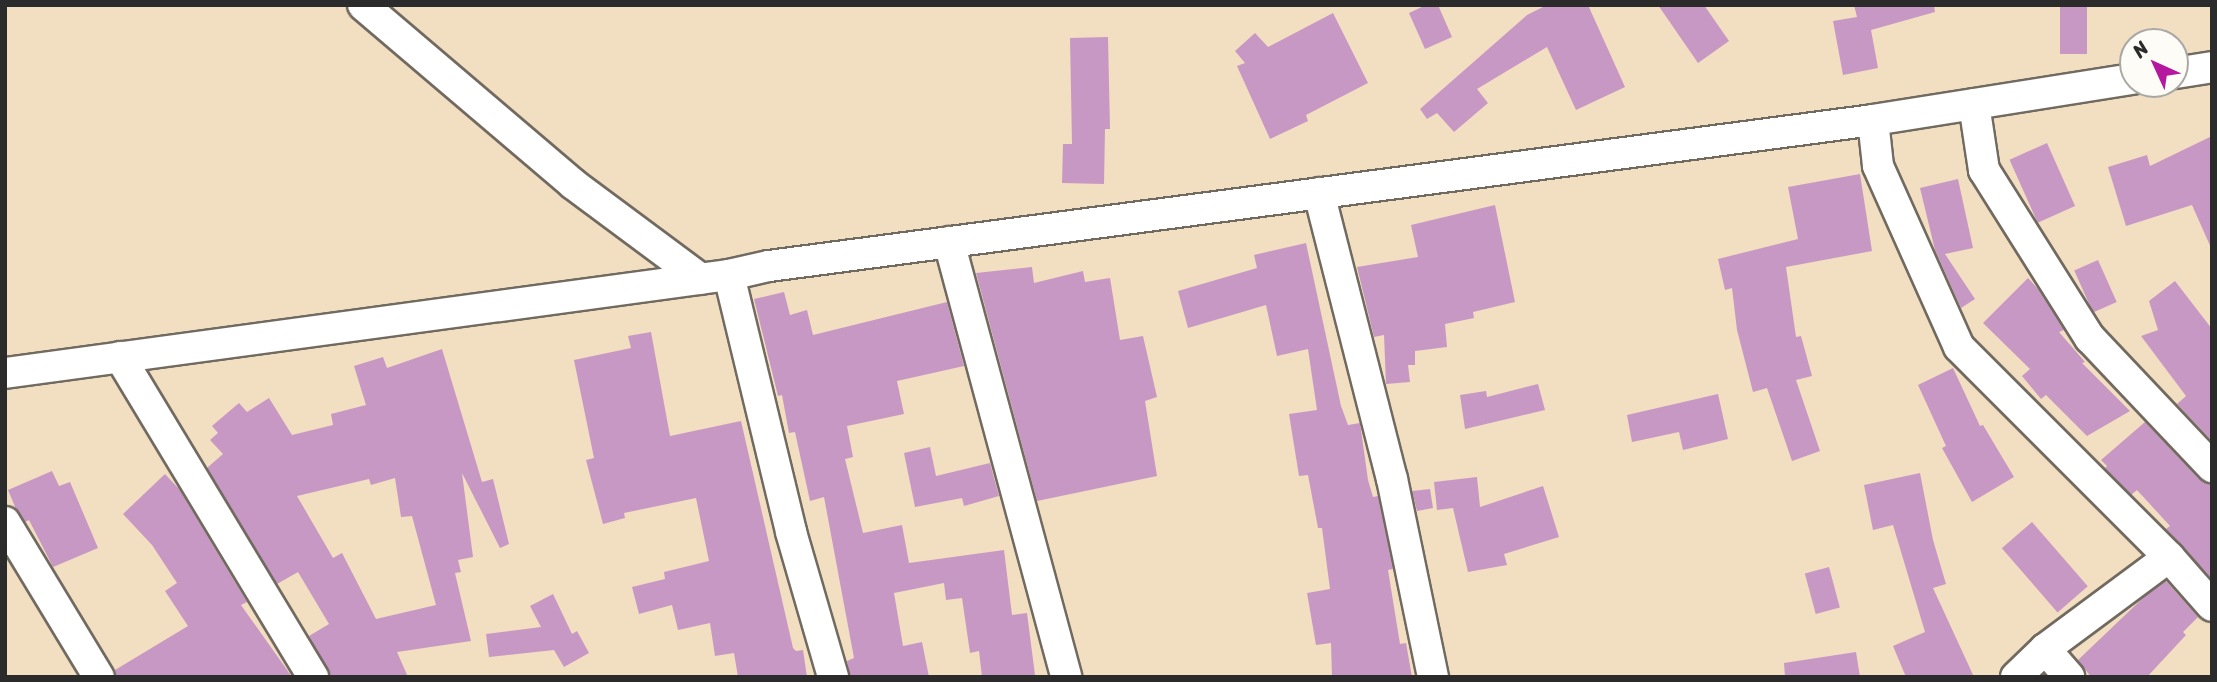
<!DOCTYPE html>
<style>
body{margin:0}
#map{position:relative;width:2217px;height:682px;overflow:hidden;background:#f2dec1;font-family:Sriracha,sans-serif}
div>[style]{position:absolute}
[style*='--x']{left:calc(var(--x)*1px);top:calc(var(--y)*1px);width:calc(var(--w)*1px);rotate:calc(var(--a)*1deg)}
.building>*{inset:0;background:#c898c4;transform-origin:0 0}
.roads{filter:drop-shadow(2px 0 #716a60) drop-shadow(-2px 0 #716a60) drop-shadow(0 2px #716a60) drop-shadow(0 -2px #716a60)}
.street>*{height:30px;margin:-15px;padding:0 15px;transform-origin:15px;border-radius:15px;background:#fff}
span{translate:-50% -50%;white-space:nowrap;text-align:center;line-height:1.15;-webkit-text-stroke:5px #fdfcf7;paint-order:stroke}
.frame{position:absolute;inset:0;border:7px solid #2b2b2b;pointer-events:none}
.north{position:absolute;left:2119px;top:28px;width:70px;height:70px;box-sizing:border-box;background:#fdfcf7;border:2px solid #a9a8a5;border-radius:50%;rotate:315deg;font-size:19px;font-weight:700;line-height:28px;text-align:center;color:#2b2b2b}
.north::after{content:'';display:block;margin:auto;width:24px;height:32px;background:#b5179e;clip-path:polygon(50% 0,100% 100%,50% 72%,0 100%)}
</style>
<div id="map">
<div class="building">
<i style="clip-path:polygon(1426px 5px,1438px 5px,1452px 37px,1425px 49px,1409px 13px)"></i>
<i style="clip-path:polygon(1547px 5px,1588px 5px,1625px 87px,1576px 110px,1547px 47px,1477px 89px,1488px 103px,1454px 132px,1437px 113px,1427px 119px,1420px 109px,1527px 15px)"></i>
<i style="clip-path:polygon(1658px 5px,1704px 5px,1729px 41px,1698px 63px)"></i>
<i style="clip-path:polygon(1854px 5px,1934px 5px,1935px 12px,1871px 30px,1878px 68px,1843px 75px,1833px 21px,1857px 17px)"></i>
<i style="left:2060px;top:5px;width:27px;height:49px"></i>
<i style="clip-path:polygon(1333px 13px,1368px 83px,1306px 115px,1308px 121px,1270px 139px,1237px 66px,1245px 63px,1235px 51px,1255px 33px,1268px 47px)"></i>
<i style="clip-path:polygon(1108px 37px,1110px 129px,1105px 129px,1104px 184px,1062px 183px,1063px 144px,1072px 144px,1070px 38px)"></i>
<i style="clip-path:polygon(2212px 136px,2212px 250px,2192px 205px,2126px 226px,2108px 167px,2147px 155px,2150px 166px)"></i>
<i style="left:2047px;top:143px;width:69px;height:41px;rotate:66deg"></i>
<i style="clip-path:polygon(1860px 174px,1872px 251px,1786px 267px,1796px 337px,1801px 336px,1812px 376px,1796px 380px,1820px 451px,1792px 461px,1767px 388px,1753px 392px,1737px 330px,1732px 288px,1725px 290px,1718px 259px,1798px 239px,1788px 187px)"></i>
<i style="clip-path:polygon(1958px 179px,1973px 248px,1945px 254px,1975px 299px,1961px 308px,1935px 250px,1920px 188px)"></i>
<i style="clip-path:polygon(1495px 205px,1515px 302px,1473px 312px,1474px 318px,1445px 324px,1447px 347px,1415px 351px,1415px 365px,1408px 365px,1410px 382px,1386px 384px,1384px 335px,1374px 337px,1357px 267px,1418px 257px,1411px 225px)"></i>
<i style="clip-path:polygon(1306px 243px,1341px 406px,1348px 425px,1360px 423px,1368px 480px,1373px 497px,1378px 496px,1393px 569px,1388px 570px,1400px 644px,1406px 643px,1412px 677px,1332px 677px,1331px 643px,1316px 645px,1307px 593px,1330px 589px,1322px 528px,1318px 528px,1308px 475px,1299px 476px,1289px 414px,1317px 410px,1308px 349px,1277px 356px,1266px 305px,1188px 328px,1178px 291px,1257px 268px,1254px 255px)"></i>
<i style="left:2098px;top:260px;width:46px;height:26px;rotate:66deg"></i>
<i style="clip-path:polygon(1032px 267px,1034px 283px,1083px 271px,1085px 282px,1110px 278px,1120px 340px,1143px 336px,1157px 397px,1145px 401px,1157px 476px,1037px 501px,976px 273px)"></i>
<i style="clip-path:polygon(2028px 278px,2038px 289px,2064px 330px,2059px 332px,2085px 362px,2082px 363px,2130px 411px,2087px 436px,2046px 395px,2041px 399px,2022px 376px,2030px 369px,1983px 323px)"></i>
<i style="clip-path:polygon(2175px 281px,2212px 329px,2212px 441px,2177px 404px,2186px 396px,2141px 336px,2158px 330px,2149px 301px)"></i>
<i style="clip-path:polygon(784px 292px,790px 315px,807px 310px,813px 335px,947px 302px,964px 366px,897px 381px,904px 414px,847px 426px,853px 457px,845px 459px,863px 533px,902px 525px,909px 563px,1004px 550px,1012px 615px,1027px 613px,1035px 675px,982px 677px,979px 651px,970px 653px,962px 598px,946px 600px,944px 583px,894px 593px,903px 646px,922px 642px,929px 677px,850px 677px,847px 661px,854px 658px,824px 497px,810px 501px,795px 432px,789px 433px,782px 395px,778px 396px,754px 299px)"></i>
<i style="clip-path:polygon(651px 332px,670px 436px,741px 421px,793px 648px,796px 651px,803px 650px,807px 677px,738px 677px,734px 653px,715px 656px,710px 623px,678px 630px,672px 605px,639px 614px,632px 587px,665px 579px,664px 572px,709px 561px,696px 498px,624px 513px,625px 518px,603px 524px,586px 460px,594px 458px,574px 360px,631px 348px,628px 336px)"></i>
<i style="clip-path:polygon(evenodd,442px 349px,482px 482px,493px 479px,509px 544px,500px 548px,462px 473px,473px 557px,458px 560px,461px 572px,455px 573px,471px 641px,397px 652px,408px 677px,330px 677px,309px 636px,329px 624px,298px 572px,277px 584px,207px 468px,223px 454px,210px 440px,218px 433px,212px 426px,239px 403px,247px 412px,269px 398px,292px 435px,333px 425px,331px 414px,366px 405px,354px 366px,383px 357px,387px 368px,442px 349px,395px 478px,401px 517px,412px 516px,436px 605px,376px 619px,342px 553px,333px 558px,297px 496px,369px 479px,371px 485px,395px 478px)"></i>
<i style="clip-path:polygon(1953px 368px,1980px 426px,1983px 425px,2014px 477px,1972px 502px,1942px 448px,1946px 446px,1918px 385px)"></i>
<i style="clip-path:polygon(1538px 384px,1545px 410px,1465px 429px,1460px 395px,1486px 391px,1487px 397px)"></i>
<i style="clip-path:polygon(1718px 394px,1728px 439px,1683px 450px,1679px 432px,1632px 442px,1627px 415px)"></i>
<i style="clip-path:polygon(2145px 422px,2199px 479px,2212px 484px,2212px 579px,2166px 529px,2170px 526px,2137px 490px,2131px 495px,2105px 468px,2107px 466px,2101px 460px)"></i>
<i style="clip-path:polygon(930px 447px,936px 476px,990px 463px,999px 496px,964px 506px,962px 498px,915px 507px,904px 453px)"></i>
<i style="clip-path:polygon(52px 471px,59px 486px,70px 482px,98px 548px,53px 567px,29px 520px,25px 522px,16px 509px,8px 490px)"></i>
<i style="clip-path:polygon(1920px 473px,1933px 540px,1946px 584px,1933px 588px,1974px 677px,1906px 677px,1893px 646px,1925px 632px,1893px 525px,1873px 530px,1864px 485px)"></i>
<i style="clip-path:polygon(165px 474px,179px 489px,247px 602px,241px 605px,292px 677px,116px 677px,115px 670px,188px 626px,165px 591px,177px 583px,152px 545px,123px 514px)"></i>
<i style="clip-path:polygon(1477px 477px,1480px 507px,1543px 486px,1559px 537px,1504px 554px,1507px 565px,1468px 572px,1453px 508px,1437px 510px,1434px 482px)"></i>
<i style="clip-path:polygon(1430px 489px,1433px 508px,1417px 511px,1412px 491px)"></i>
<i style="left:2032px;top:522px;width:85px;height:40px;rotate:49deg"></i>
<i style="left:1829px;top:567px;width:42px;height:25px;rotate:75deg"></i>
<i style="clip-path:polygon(2166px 581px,2198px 617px,2183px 632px,2186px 635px,2147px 677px,2091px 677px,2078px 660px,2144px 597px)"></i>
<i style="clip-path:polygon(553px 594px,572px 634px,577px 631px,589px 653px,564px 667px,554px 650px,489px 657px,486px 634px,541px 627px,530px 606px)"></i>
<i style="clip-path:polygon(1856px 652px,1860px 677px,1785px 677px,1784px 663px)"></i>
</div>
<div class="roads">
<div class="street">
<i style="--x:363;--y:5;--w:276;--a:40.4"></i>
<i style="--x:573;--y:184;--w:159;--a:36.6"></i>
<i style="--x:2175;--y:73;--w:37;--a:-9"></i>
<i style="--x:1974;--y:104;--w:67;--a:81.4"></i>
<i style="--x:1984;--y:170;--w:199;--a:57.8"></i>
<i style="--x:2090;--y:338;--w:178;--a:46.6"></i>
<i style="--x:1873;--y:120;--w:46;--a:83.8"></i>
<i style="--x:1878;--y:166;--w:198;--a:65.9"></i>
<i style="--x:1959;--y:347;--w:297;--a:45"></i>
<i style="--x:2169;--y:557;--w:65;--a:48.7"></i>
<i style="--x:1319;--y:193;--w:295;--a:75.7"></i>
<i style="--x:1392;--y:479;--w:202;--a:78.3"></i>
<i style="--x:949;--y:242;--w:450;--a:74.9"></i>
<i style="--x:729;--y:275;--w:264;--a:76.4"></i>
<i style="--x:791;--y:532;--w:151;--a:73.8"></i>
<i style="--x:120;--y:357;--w:374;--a:58.9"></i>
<i style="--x:5;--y:373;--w:731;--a:-7.71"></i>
<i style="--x:729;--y:275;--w:41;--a:-12.7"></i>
<i style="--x:769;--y:266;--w:1114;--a:-7.53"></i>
<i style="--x:1873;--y:120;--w:263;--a:-9"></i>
<i style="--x:5;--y:522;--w:181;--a:58.8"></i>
<i style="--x:2045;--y:649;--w:37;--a:49"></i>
<i style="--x:2016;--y:677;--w:40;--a:-44"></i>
<i style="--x:2045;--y:649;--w:154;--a:-36.6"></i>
</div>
</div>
<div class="frame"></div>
<div class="north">N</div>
</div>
